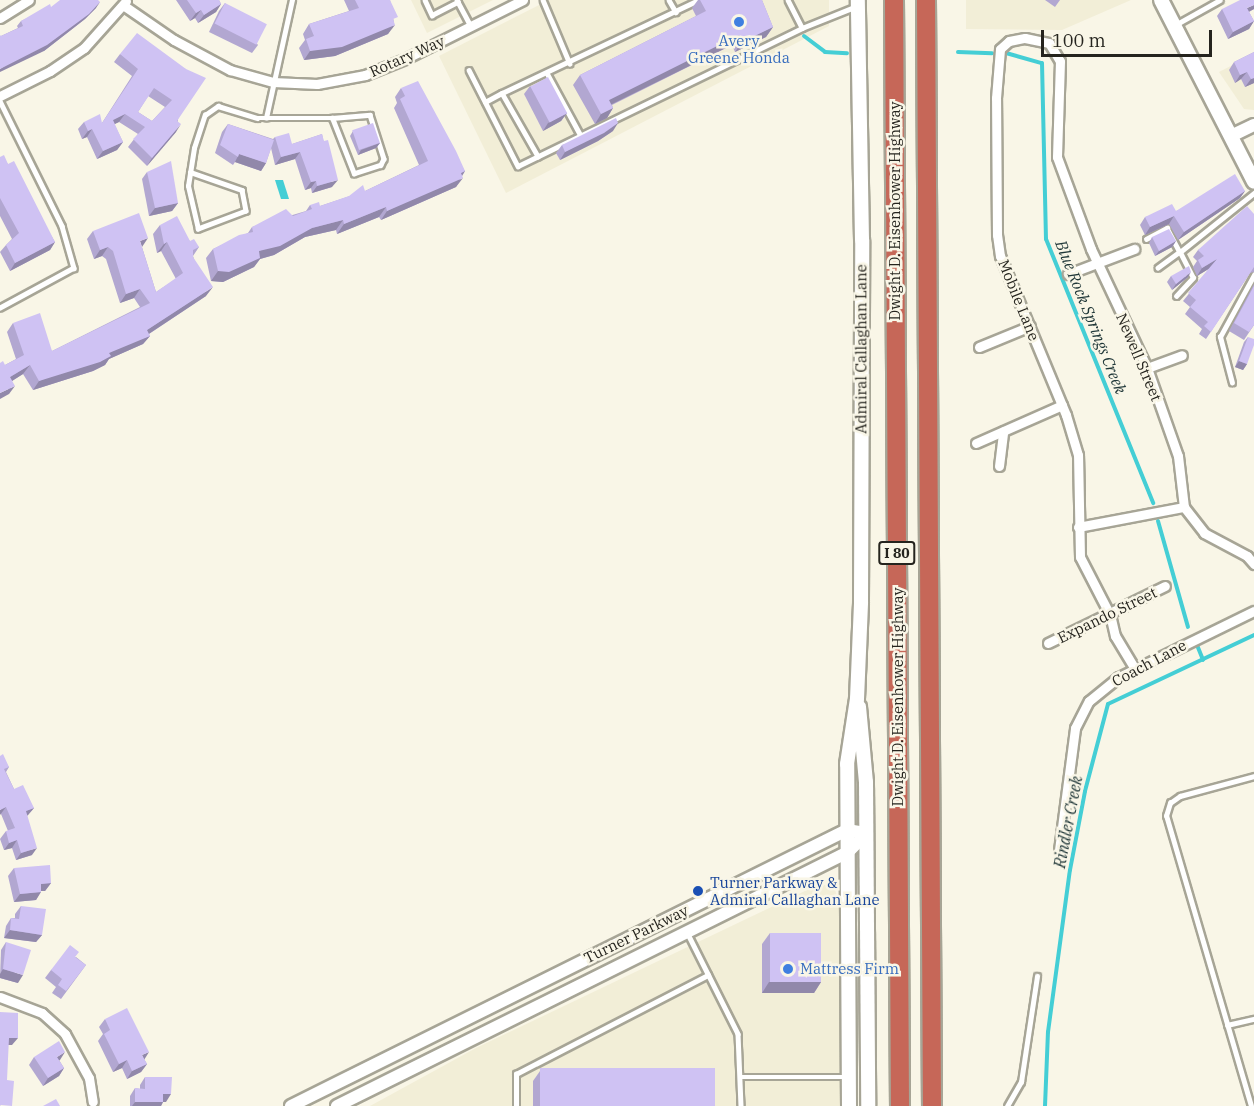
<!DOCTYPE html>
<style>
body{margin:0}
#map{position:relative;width:1254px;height:1106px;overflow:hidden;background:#f9f6e7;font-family:"IBM Plex Serif",serif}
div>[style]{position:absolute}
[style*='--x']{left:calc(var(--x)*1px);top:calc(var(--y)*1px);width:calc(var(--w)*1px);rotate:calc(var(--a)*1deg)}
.built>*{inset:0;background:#f2eed7}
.water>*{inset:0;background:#44ced5}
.stream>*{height:4px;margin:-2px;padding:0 2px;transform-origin:2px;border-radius:2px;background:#44ced5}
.roads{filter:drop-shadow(2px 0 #a7a596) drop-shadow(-2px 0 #a7a596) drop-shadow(0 2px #a7a596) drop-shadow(0 -2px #a7a596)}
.service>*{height:4.5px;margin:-2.25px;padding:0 2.25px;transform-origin:2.25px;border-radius:2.25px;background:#fff}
.minor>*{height:9px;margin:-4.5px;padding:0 4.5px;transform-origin:4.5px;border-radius:4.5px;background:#fff}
.tertiary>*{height:12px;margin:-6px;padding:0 6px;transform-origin:6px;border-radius:6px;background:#fff}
.secondary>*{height:14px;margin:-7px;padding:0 7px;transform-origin:7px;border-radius:7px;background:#fff}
.motorway>*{height:18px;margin:-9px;padding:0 9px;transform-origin:9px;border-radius:9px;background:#c66758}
.wall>*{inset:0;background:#b2a7d1}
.shaded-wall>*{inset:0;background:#9188aa}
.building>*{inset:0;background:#cfc2f3;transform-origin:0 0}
.dots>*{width:16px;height:16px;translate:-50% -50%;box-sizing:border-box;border:3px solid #f9f6e7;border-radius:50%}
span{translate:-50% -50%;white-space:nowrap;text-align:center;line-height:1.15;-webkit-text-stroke:5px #f9f6e7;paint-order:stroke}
.shield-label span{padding:2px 4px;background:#f9f6e7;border:2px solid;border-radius:4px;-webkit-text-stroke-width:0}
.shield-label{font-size:14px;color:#25241e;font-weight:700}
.shop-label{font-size:15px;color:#366cbe}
.left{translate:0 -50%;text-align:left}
.street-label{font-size:15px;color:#25241e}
.transit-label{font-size:15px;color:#164399}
.water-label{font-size:16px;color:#203738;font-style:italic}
.scale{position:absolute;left:1041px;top:30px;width:171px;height:27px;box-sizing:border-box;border:3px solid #25241e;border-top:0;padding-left:8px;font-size:18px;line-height:21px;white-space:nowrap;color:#25241e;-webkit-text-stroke:4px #f9f6e7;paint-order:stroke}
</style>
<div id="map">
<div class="built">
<i style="clip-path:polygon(411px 0,493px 0,427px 33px)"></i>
<i style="clip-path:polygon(549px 0,829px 0,829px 26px,506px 193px,439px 56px)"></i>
<i style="clip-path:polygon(966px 0,1131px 0,1062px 30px,966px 29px)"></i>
<i style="clip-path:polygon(1254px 54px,1254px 110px,1244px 109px,1219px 72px)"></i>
<i style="clip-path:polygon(825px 885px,835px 890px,841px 906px,842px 1106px,370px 1106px,476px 1048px,807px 890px)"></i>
</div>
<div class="water">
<i style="clip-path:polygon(275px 180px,283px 180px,289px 199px,281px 199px)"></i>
</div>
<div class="stream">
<i style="--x:804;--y:36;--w:26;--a:37"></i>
<i style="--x:825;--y:52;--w:22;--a:3"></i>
<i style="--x:958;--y:52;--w:34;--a:2"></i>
<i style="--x:1006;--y:53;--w:37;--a:16"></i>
<i style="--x:1042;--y:63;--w:176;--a:88.7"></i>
<i style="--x:1046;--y:239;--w:285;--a:67.9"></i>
<i style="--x:1158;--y:521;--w:110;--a:74.2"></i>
<i style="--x:1197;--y:645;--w:16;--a:68"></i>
<i style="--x:1045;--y:1106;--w:74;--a:-87.7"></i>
<i style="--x:1048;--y:1032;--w:163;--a:-82.3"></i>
<i style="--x:1070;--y:870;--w:80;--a:-79.2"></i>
<i style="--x:1085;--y:791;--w:90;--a:-75.2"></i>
<i style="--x:1108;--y:704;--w:161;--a:-25.3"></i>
</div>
<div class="roads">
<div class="service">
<i style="--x:425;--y:0;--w:17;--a:65"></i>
<i style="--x:432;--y:15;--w:29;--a:-27"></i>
<i style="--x:457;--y:0;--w:30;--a:62"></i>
<i style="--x:543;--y:0;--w:69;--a:67.1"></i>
<i style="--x:669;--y:0;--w:14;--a:60"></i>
<i style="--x:788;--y:0;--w:31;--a:63"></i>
<i style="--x:802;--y:28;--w:59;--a:-21.8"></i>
<i style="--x:1175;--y:25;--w:51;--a:-29.1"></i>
<i style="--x:469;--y:70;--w:108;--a:63"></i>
<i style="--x:518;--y:166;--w:316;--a:-25.9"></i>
<i style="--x:547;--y:73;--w:69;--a:61.6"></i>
<i style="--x:502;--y:93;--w:218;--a:-25.3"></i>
<i style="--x:0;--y:101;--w:140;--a:63.6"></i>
<i style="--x:62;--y:226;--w:44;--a:74.1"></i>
<i style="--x:74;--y:268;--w:84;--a:151.6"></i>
<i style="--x:485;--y:102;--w:19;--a:-28"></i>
<i style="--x:502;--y:93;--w:73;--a:60.3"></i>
<i style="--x:370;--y:115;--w:46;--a:72.3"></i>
<i style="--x:384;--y:159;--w:7;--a:117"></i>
<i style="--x:381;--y:165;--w:28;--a:162"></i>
<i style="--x:354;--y:174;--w:60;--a:-111.4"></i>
<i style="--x:332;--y:118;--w:38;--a:-5"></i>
<i style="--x:266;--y:118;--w:121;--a:-77.6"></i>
<i style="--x:190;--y:172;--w:55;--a:19.1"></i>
<i style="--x:242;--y:190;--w:21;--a:79"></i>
<i style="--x:246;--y:211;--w:51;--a:159.4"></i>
<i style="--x:198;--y:229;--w:44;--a:-103.1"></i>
<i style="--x:188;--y:186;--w:38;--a:-81"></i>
<i style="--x:194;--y:148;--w:35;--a:-72"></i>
<i style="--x:205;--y:115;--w:16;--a:-35"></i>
<i style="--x:218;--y:106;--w:41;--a:17.1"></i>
<i style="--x:257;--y:118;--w:75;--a:0"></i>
<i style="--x:1146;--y:239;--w:24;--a:-28"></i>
<i style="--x:1167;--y:228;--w:27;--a:62"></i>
<i style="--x:1180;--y:252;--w:27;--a:144"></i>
<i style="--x:1176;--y:296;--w:25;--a:-47"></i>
<i style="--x:1193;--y:278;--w:29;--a:-117"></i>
<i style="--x:1180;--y:252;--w:95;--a:-38.6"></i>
<i style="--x:1232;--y:383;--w:48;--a:-104.6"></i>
<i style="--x:1220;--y:337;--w:71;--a:-61.3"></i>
<i style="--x:687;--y:932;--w:114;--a:63.4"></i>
<i style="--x:738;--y:1034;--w:72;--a:87.6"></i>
<i style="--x:1227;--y:1025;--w:28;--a:-13"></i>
<i style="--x:742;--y:1077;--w:105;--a:0"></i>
<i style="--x:516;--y:1106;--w:32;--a:-90"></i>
<i style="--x:516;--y:1074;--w:216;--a:-27.3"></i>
<i style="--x:1007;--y:1106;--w:28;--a:-60"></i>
<i style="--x:1021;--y:1082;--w:107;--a:-81.4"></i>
<i style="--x:1251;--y:1106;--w:302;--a:-106.3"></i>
<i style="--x:1166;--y:816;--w:14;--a:-73"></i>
<i style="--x:1170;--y:803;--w:12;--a:-35"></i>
<i style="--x:1180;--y:796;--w:77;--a:-15.1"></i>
</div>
<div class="minor">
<i style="--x:123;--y:5;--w:62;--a:34.5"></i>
<i style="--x:174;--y:40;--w:64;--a:28.2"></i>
<i style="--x:230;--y:70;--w:45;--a:15.6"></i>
<i style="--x:273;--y:82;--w:44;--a:2.6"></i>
<i style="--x:317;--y:84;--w:49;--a:-10.6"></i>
<i style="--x:365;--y:75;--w:43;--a:-21.8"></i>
<i style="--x:405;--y:59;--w:132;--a:-26.6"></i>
<i style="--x:0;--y:18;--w:34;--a:-32"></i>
<i style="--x:0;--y:96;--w:56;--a:-26.6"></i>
<i style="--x:50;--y:71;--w:41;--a:-34.1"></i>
<i style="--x:84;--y:48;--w:63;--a:-48.2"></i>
<i style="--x:1068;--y:274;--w:71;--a:-20.7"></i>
<i style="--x:979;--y:347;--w:55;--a:-22.4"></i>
<i style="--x:1147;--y:368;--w:37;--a:-20"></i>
<i style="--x:976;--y:443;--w:94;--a:-23.8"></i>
<i style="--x:999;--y:466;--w:35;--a:-83"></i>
<i style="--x:1078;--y:527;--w:108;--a:-10.7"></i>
<i style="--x:1048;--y:643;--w:130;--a:-26"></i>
<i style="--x:1135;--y:669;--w:39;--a:-121"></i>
<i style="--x:1115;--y:636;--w:22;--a:-103"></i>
<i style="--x:1110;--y:615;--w:65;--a:-117.3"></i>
<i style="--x:1080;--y:557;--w:102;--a:-91.1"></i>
<i style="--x:1078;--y:455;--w:42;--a:-106.7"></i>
<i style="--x:1066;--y:415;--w:172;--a:-112.5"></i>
<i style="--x:1000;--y:256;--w:21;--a:-98"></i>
<i style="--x:997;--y:235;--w:137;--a:-90.4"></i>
<i style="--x:996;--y:98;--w:49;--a:-85.3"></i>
<i style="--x:1000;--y:49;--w:12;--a:-42"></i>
<i style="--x:1009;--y:41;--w:16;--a:-11"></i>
<i style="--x:1025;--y:38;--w:25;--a:12"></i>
<i style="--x:1049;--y:43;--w:21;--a:59"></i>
<i style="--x:1060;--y:61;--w:96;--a:91.8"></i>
<i style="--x:1057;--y:157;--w:98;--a:69.7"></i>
<i style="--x:1091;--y:249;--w:132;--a:64.8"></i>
<i style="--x:1147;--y:368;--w:93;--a:70.6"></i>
<i style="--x:1178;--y:456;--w:51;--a:83.3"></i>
<i style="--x:1184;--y:507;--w:33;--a:52"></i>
<i style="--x:1204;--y:533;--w:49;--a:28.1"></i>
<i style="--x:1247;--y:556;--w:11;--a:49"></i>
<i style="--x:1059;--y:850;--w:123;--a:-82.5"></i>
<i style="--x:1075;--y:728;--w:30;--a:-63"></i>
<i style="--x:1089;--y:701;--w:38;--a:-39"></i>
<i style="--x:1119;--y:677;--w:150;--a:-26.1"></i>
<i style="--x:0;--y:997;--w:45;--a:20.9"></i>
<i style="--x:42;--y:1013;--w:31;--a:42"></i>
<i style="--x:65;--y:1034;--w:50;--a:61.4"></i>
<i style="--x:89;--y:1078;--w:24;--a:81"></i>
</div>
<div class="tertiary">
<i style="--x:1231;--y:136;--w:25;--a:-26"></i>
<i style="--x:291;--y:1106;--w:621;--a:-26.4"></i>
<i style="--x:847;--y:830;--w:20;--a:9"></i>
<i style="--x:337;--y:1106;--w:571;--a:-26.43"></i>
<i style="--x:848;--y:852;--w:27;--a:-45"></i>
</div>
<div class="secondary">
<i style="--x:1161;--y:0;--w:204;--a:62.9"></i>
<i style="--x:859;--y:707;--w:75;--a:84.7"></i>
<i style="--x:866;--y:782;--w:324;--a:89.6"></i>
<i style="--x:849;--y:1106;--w:342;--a:-90.3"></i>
<i style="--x:847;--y:764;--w:66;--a:-81.3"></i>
<i style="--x:857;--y:699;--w:97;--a:-87.6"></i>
<i style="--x:861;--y:602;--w:362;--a:-89.8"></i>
<i style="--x:862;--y:240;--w:240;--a:-91"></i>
</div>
<div class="motorway">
<i style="--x:894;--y:0;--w:1106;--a:89.69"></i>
<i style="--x:926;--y:0;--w:1106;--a:89.69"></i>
</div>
</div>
<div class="wall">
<i style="clip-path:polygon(176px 0,219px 0,221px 4px,216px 12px,198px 23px,195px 18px,190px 21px)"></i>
<i style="clip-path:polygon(344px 0,390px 0,394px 23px,388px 34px,335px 56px,304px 60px,299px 48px,305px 40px,303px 34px,309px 24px,349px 11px)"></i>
<i style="clip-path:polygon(698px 0,762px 0,773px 27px,766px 37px,735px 52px,732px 45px,612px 105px,613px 108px,607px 118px,595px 124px,573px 85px,580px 75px,696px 16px,692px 8px)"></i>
<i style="clip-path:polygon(1045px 0,1060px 0,1055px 7px)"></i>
<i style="clip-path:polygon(225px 3px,258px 45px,252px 53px,209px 32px,219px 11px)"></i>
<i style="clip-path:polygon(51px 7px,96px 8px,85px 19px,44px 51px,1px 36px,18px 28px,17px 26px,21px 21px)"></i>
<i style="clip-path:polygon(1222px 9px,1254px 9px,1249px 12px,1254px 21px,1249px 29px,1228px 39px,1217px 16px)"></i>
<i style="clip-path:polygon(1254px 52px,1254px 83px,1245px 87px,1241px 79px,1235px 83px,1229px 70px,1234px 62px)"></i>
<i style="clip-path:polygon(evenodd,120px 54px,186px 69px,176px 132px,147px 166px,128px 147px,138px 134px,119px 122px,114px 124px,123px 142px,117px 150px,97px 159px,87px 137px,82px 139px,78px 129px,84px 122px,102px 123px,132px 76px,114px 62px,120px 54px,148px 96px,165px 107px,152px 121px,138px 112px,148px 96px)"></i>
<i style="clip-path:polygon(530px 86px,567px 113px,561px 121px,543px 131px,524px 94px)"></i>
<i style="clip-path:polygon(401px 88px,465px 171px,456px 187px,381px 220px,379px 217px,337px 234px,336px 230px,305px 237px,274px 255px,260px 259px,254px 267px,223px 282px,211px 281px,206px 258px,213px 249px,248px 233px,252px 227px,306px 211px,310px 205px,320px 206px,365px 191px,419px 165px,394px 108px,397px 103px,395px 97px)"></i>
<i style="clip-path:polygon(228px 124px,273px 139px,275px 137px,292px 144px,322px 134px,332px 187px,312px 193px,311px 188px,305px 190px,295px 159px,275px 165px,271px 148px,266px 163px,261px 171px,235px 162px,233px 165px,215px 153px,222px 132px)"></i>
<i style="clip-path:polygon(353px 131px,380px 143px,376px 148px,358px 155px,350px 136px)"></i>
<i style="clip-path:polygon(613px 131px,598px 141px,560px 160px,556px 153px,562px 145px)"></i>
<i style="clip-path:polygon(0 157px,8px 164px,55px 242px,50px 250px,10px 271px,0 252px,6px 245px,12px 239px,0 216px)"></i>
<i style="clip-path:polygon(147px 172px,178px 203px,172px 211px,149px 216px,142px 179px)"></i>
<i style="clip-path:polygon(1245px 191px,1240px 198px,1178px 240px,1169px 224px,1145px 235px,1140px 225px,1145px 217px,1176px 211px)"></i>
<i style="clip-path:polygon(1254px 214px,1254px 272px,1250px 273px,1206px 339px,1199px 334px,1202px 329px,1185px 314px,1190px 307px,1183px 301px,1210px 268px,1197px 276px,1193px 267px,1197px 261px,1193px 257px,1198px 250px)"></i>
<i style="clip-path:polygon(160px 225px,190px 241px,199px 247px,193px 256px,206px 296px,149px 334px,150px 336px,143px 344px,109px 359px,105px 365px,93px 371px,33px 390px,23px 374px,12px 381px,9px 394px,5px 365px,16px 359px,7px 332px,13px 323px,52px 351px,140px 307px,134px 298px,120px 303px,106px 259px,102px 256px,94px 259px,87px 239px,93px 231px,142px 247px,156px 292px,176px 279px,161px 251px,157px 253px,153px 234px)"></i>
<i style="clip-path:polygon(1152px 237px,1176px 241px,1172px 247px,1155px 256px,1149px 243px)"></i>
<i style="clip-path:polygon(1171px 276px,1188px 277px,1172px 290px,1167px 282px)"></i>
<i style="clip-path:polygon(1254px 284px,1254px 325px,1244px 340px,1229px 331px)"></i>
<i style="clip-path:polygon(1248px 337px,1247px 364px,1243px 370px,1235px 367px,1244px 342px)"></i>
<i style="clip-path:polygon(0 756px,9px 767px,6px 772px,14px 789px,34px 808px,27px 816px,32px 855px,16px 860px,12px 848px,4px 850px,0 839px,6px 831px,8px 831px,1px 814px)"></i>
<i style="clip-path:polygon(14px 868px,51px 883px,45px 891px,41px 891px,36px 900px,14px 902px,8px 876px)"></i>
<i style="clip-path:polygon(21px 906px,42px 935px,36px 942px,4px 938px,6px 926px,11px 918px,15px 918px,15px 914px)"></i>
<i style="clip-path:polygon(770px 933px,821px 982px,814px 993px,762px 993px,762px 944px)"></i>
<i style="clip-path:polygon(6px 942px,18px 983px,0 978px,1px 950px)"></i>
<i style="clip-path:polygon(76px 957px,86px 965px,61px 999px,52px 993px,56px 987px,45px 978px,51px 970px)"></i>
<i style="clip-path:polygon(105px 1019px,144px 1059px,147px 1064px,141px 1072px,127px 1079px,122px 1068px,113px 1072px,98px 1041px,103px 1034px,99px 1027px)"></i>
<i style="clip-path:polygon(34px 1057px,59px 1060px,64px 1068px,59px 1076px,43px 1086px,29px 1065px)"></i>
<i style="clip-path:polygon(540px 1071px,715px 1106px,533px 1106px,533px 1081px)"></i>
<i style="clip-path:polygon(145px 1077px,166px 1102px,163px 1102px,161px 1106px,130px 1106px,130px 1096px,135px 1088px,140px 1089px,140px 1085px)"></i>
</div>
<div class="shaded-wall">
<i style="clip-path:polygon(100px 2px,96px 8px,85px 19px,44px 51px,0 72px,0 69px)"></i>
<i style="clip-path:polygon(221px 4px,216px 12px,198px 23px,204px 15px)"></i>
<i style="clip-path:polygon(1254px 5px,1254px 9px,1242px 15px,1247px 8px)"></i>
<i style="clip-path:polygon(201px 10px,195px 18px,190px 21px,196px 13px)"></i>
<i style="clip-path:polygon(1254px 21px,1249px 29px,1228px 39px,1233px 32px)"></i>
<i style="clip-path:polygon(395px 25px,388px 34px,335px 56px,304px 60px,310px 51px)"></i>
<i style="clip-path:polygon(773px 27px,766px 37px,735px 52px,742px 42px)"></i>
<i style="clip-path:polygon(739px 35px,732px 45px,602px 109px,609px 100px)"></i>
<i style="clip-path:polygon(1247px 72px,1241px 79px,1235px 83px,1240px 75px)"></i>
<i style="clip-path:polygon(1254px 78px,1254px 83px,1245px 87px,1251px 79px)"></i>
<i style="clip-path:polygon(613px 108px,607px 118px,595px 124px,601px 114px)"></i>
<i style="clip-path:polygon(567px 113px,561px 121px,543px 131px,548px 123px)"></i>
<i style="clip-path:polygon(125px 114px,119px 122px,107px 128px,113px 120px)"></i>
<i style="clip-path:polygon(618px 123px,613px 131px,598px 141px,560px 160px,565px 152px)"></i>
<i style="clip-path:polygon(181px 124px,176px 132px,147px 166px,152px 158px)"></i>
<i style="clip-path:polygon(92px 129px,87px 137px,82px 139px,88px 131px)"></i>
<i style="clip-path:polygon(123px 142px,117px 150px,97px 159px,103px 151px)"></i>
<i style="clip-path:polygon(380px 143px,376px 148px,358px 155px,361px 150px)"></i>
<i style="clip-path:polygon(300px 152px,295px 159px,275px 165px,281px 157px)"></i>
<i style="clip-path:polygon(239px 154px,266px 163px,261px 171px,235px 162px)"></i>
<i style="clip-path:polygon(465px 171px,459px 180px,463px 178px,456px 187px,381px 220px,387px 211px)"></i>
<i style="clip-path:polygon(338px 180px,332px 187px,312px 193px,317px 186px)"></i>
<i style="clip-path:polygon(316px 181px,311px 188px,305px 190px,311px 182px)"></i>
<i style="clip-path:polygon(1245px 191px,1240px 198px,1178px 240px,1184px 232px)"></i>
<i style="clip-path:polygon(178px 203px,172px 211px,149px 216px,155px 208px)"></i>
<i style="clip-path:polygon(386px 207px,379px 217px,337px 234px,344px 224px)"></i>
<i style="clip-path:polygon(1174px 216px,1169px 224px,1145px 235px,1150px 227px)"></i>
<i style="clip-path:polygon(343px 220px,336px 230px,305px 237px,274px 255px,260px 259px,254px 267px,223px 282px,211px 281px,218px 271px,259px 251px,312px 228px)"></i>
<i style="clip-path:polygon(148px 238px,142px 247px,140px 241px)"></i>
<i style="clip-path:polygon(1176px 241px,1172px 247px,1155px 256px,1159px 251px)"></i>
<i style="clip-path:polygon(55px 242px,50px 250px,10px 271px,15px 263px)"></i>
<i style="clip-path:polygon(167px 242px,161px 251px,157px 253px,164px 244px)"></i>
<i style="clip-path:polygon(108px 247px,102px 256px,94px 259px,100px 250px)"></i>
<i style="clip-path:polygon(1217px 259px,1212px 267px,1197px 276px,1202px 268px)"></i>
<i style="clip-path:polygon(1191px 272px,1188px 277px,1172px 290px,1176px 284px)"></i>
<i style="clip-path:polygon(213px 287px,206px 296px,141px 339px,150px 336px,143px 344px,109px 359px,105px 365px,93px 371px,33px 390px,39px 381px,109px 353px,147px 330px)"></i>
<i style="clip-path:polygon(140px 289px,134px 298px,120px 303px,126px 294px)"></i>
<i style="clip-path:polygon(1239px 361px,1247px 364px,1243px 370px,1235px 367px)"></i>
<i style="clip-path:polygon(30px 365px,23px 374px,4px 386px,10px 377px)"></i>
<i style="clip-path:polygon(15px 386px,9px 394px,0 399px,0 393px)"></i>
<i style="clip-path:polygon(6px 807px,0 815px,0 810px)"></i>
<i style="clip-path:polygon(34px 808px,28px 815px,21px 819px,26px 811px)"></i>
<i style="clip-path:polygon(17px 840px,12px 848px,4px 850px,9px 843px)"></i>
<i style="clip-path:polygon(37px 848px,32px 855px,16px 860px,21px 853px)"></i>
<i style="clip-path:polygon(51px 883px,45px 891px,35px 891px,41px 884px)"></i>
<i style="clip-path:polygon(41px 892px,36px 900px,14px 902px,20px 894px)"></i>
<i style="clip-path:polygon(10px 930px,42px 935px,36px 942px,4px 938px)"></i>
<i style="clip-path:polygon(3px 969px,23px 975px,18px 983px,0 978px,0 974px)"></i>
<i style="clip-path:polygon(769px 982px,821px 982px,814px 993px,762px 993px)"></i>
<i style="clip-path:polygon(9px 1038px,18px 1038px,12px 1045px,4px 1045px)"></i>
<i style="clip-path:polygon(65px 1052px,60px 1060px,52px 1065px,57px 1057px)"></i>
<i style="clip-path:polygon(149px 1052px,144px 1060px,142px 1055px)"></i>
<i style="clip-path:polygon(127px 1060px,122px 1068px,113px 1072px,119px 1064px)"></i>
<i style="clip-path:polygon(147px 1064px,141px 1072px,127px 1079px,132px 1071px)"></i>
<i style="clip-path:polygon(64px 1068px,59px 1076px,43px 1086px,48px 1078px)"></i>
<i style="clip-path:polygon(163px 1094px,171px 1094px,166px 1102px,163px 1102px,161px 1106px,132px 1106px,135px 1102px)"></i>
</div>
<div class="building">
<i style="clip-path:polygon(60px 0,98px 0,100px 2px,89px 14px,47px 45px,0 69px,0 35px,1px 36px,23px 26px,21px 21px,50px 4px,51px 7px)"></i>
<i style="clip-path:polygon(187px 0,219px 0,221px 4px,204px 15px,201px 10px,196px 13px)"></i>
<i style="clip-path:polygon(355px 0,390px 0,398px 17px,393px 19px,395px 25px,342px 47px,310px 51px,306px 39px,314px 36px,309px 24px,359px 8px)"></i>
<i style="clip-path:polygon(700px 0,762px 0,773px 27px,742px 42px,739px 35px,609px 100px,613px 108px,601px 114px,580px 75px,706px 11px)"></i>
<i style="clip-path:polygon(1240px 0,1254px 0,1254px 5px,1247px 8px,1254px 21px,1233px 32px,1222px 9px)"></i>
<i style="left:225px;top:3px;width:47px;height:23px;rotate:27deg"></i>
<i style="clip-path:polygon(evenodd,137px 33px,186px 69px,206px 78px,177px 121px,181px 124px,152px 158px,133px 139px,145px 127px,125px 114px,113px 120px,123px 142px,103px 151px,92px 129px,88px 131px,84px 122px,100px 114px,102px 123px,138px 69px,120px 54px,137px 33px,154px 88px,172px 100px,152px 121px,138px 112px,154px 88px)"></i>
<i style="clip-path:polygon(1254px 52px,1254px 78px,1251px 79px,1247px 72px,1240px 75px,1234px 62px)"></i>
<i style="left:548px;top:77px;width:41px;height:20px;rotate:62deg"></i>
<i style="clip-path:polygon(418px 81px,456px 151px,465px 171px,461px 173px,463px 178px,387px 211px,386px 207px,344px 224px,343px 220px,312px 228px,280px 246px,259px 251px,260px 258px,229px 272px,218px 271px,213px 249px,239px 235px,253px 232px,252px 227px,286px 209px,293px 216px,312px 209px,310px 205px,319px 202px,320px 206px,349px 196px,363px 185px,365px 191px,428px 161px,400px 99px,405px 96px,401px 88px)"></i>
<i style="clip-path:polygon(616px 118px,618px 123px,604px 133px,565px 152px,562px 145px)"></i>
<i style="left:373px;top:123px;width:21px;height:22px;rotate:71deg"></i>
<i style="clip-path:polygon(228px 124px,274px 140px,266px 163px,239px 154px,238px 157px,220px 145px)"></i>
<i style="clip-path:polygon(289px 133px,292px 144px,322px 134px,324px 141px,328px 140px,338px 180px,317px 186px,316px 181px,311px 182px,300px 152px,281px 157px,275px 137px)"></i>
<i style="clip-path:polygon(4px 155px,8px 164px,14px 161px,55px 242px,15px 263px,6px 245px,19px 233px,0 198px,0 157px)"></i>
<i style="clip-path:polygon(171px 161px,178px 203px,155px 208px,147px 172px)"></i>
<i style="clip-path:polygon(1235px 174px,1245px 191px,1184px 232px,1174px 216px,1150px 227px,1145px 217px,1172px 204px,1176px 211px)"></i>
<i style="clip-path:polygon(1247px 206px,1254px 214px,1254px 267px,1211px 332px,1204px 326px,1208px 322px,1190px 307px,1196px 300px,1188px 293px,1217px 259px,1202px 268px,1198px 260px,1204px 256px,1198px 250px)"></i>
<i style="clip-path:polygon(139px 213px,148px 238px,140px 241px,156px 292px,183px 273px,167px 242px,164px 244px,160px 225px,177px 216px,190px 241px,194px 239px,199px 247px,193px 250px,193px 257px,213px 287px,147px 330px,150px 336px,109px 353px,111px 356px,100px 362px,39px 381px,30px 365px,10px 377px,15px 386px,0 393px,0 363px,3px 361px,5px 365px,24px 355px,13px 323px,40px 313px,52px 351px,150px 303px,140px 289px,126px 294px,113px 251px,108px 247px,100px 250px,93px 231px)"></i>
<i style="clip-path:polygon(1169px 229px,1176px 241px,1159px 251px,1152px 237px)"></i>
<i style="clip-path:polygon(1189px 266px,1191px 272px,1176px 284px,1171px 276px)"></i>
<i style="clip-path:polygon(1254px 286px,1254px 325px,1249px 332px,1234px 323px)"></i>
<i style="clip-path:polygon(1248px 337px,1254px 339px,1254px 345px,1247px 364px,1239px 361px)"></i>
<i style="clip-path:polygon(3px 754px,9px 767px,4px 769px,14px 789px,23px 785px,34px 808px,26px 811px,37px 848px,21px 853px,17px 840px,9px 843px,6px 831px,15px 828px,6px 807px,0 810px,0 756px)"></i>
<i style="clip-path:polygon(50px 865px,51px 883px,41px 884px,41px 892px,20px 894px,14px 868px)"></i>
<i style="clip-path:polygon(21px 906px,46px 909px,42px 935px,10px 930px,11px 918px,19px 919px)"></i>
<i style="left:770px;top:933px;width:51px;height:49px"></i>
<i style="clip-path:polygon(6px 942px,31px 950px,23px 975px,3px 969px)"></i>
<i style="clip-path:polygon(70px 945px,79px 952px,75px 957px,86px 965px,66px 991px,58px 985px,62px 979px,51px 970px)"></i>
<i style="clip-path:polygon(127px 1008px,149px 1052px,142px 1055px,147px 1064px,132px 1071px,127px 1060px,119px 1064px,104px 1034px,110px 1030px,105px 1019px)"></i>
<i style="clip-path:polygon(0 1012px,18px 1013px,18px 1038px,9px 1038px,7px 1080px,14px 1081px,12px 1106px,1px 1105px,0 1106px)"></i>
<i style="clip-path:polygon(59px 1041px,65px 1052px,57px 1057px,64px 1068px,48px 1078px,34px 1057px)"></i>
<i style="left:715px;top:1068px;width:38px;height:175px;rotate:90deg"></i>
<i style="clip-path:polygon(145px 1077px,172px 1077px,171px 1094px,163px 1094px,163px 1102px,135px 1102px,135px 1088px,145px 1089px)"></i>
<i style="clip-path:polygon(56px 1099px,60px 1106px,43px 1106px)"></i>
</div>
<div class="dots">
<i style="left:739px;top:22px;background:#3f7fe0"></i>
<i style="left:698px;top:891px;background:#1a4fb4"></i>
<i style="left:788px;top:969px;background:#3f7fe0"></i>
</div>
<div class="shield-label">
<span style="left:897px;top:553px">I 80</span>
</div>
<div class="shop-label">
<span style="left:739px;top:49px">Avery<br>Greene Honda</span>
<span class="left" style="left:800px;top:969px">Mattress Firm</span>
</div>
<div class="street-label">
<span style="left:407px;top:56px;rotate:-24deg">Rotary Way</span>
<span style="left:895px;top:211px;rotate:-90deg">Dwight D. Eisenhower Highway</span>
<span style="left:1019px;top:300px;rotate:68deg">Mobile Lane</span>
<span style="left:861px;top:349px;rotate:-90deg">Admiral Callaghan Lane</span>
<span style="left:1139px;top:357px;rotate:67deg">Newell Street</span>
<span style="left:1107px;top:615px;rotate:-26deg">Expando Street</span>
<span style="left:1149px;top:663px;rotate:-28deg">Coach Lane</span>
<span style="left:898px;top:697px;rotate:-90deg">Dwight D. Eisenhower Highway</span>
<span style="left:636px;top:934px;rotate:-26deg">Turner Parkway</span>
</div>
<div class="transit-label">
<span class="left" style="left:710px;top:891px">Turner Parkway &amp;<br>Admiral Callaghan Lane</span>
</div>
<div class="water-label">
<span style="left:1091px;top:317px;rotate:68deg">Blue Rock Springs Creek</span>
<span style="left:1068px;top:822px;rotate:-79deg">Rindler Creek</span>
</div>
<div class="scale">100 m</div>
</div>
